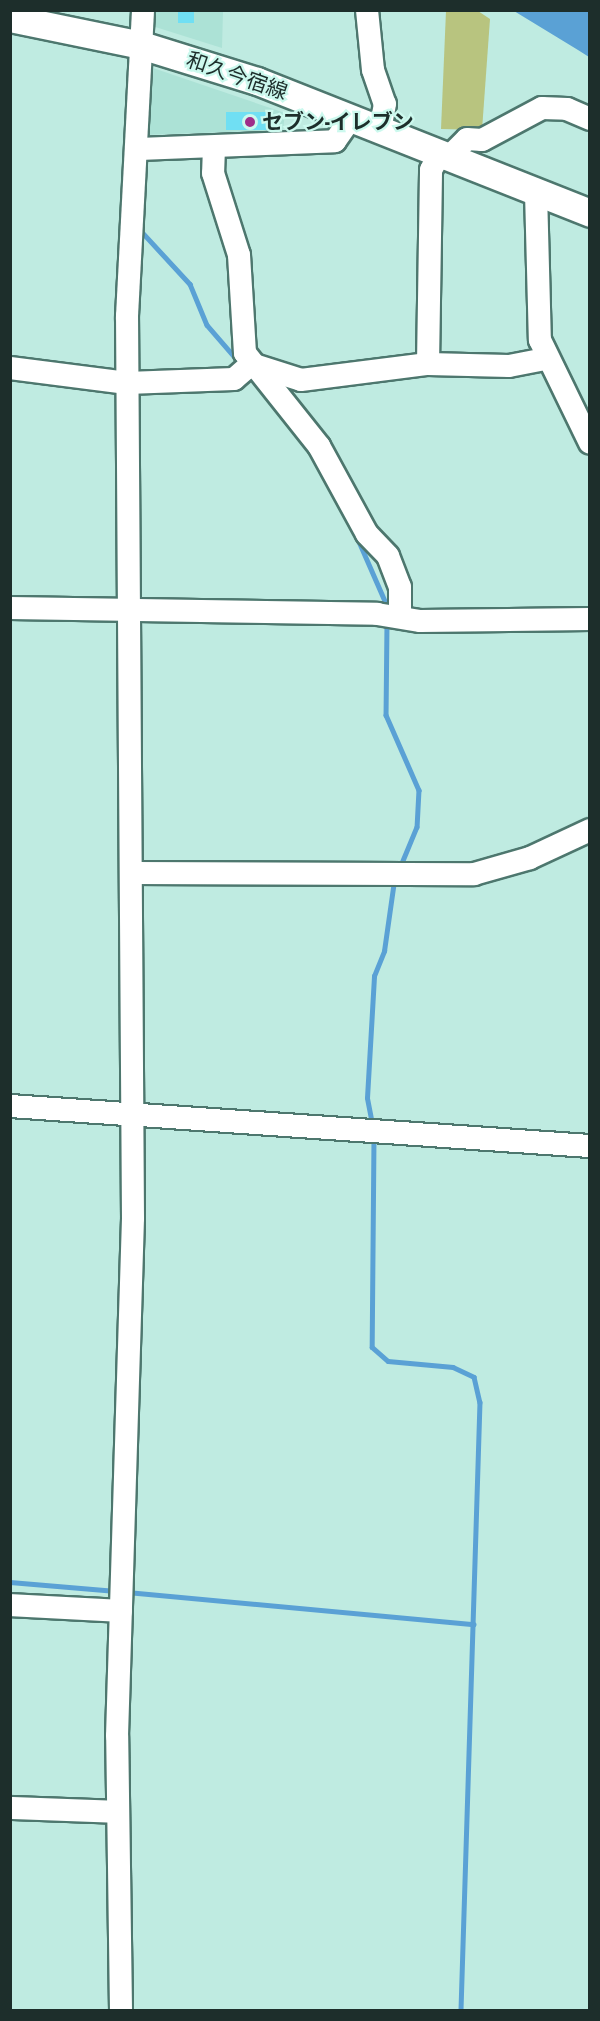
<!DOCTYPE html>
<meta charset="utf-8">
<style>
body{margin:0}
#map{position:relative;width:600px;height:2021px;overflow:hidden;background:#bfebe1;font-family:Jost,"Noto Sans JP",sans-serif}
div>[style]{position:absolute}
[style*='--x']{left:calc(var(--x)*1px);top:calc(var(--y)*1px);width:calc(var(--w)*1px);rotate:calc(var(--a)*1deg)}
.built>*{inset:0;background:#ace2d6}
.green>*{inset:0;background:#b8c47f}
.water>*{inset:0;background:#5aa1d5}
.stream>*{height:4.5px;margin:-2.25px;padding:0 2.25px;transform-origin:2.25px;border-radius:2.25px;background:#5aa1d5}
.building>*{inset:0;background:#70dff3;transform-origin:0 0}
.roads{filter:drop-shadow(2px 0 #4d776e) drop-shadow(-2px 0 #4d776e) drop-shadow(0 2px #4d776e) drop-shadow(0 -2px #4d776e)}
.minor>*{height:22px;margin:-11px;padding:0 11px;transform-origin:11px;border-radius:11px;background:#fff}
.major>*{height:27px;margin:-13.5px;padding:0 13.5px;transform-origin:13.5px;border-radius:13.5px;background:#fff}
.dots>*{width:16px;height:16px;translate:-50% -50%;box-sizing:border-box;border:3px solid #ccf9ee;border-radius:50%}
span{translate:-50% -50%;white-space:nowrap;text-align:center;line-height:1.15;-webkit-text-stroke:4.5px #ccf9ee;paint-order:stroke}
.street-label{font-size:21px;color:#1d2e2b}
.poi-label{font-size:21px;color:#1d2e2b;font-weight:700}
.left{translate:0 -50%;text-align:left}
.frame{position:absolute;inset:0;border:12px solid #1d2e2b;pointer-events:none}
</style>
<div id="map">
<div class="built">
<i style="clip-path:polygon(149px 11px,223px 11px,222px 48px,149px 25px)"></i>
<i style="clip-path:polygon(147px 66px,285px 113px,283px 130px,143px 135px)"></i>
</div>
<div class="green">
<i style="clip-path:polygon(446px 11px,478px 11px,490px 19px,482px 130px,441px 129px)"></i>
</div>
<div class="water">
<i style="clip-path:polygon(514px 11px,589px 11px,589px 57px,578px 50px)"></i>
</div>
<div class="stream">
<i style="--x:142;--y:232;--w:71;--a:47.3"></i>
<i style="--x:190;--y:284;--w:44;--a:67.5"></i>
<i style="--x:207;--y:325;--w:49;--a:49.1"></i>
<i style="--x:357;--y:537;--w:77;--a:66.4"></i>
<i style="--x:387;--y:623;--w:92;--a:90.6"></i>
<i style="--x:386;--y:715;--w:82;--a:66.3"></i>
<i style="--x:419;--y:790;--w:37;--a:93"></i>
<i style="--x:417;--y:827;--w:44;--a:112.5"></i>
<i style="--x:372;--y:1124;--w:26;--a:-101"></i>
<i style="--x:367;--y:1098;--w:122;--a:-86.7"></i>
<i style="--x:374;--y:976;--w:27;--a:-68"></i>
<i style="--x:384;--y:951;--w:71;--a:-81.9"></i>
<i style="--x:374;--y:1138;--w:209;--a:90.5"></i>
<i style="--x:372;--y:1347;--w:21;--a:41"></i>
<i style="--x:388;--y:1361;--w:65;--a:5.3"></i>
<i style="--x:453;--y:1367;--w:23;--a:25"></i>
<i style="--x:474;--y:1377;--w:26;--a:77"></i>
<i style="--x:480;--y:1402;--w:608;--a:91.79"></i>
<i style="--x:10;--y:1582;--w:106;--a:4.9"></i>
<i style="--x:127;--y:1592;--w:348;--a:5.3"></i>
</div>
<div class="building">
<i style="left:178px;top:10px;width:16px;height:13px"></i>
<i style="left:273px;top:112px;width:18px;height:47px;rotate:90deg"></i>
</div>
<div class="roads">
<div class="minor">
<i style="--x:367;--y:10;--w:60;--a:84.3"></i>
<i style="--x:373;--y:70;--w:36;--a:71"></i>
<i style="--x:385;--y:104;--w:25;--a:101"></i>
<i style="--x:214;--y:147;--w:26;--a:92"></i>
<i style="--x:213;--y:173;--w:86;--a:72.4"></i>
<i style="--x:239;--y:255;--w:98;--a:86.5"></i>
<i style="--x:245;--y:353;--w:119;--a:51.5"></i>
<i style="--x:319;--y:446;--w:100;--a:61.4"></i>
<i style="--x:367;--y:534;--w:30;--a:46"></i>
<i style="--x:388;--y:556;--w:33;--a:69"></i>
<i style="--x:400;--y:587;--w:29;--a:90"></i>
<i style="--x:139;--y:149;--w:196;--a:-2.3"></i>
<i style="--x:335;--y:141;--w:29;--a:-55"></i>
<i style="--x:449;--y:157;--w:25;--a:-45"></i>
<i style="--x:467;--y:139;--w:15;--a:4"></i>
<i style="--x:482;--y:140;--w:68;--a:-28.1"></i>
<i style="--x:542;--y:108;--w:25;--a:2"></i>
<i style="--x:567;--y:109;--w:25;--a:23"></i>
<i style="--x:536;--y:192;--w:148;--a:88.5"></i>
<i style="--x:540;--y:340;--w:114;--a:64.1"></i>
<i style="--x:428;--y:364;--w:81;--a:1.4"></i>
<i style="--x:509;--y:366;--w:38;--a:-11"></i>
<i style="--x:10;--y:368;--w:118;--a:7.3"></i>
<i style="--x:127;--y:383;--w:107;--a:-2.1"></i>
<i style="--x:234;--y:379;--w:23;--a:-41"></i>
<i style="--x:251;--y:364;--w:52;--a:17.7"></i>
<i style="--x:301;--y:380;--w:128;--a:-7.2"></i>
<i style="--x:428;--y:364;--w:194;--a:-89.1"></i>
<i style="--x:431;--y:170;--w:19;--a:-62"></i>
<i style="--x:10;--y:608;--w:367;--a:0.9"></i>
<i style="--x:377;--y:614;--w:44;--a:9.2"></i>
<i style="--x:420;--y:621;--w:170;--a:-0.7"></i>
<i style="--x:133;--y:873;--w:341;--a:0.2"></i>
<i style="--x:474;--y:874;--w:58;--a:-15.9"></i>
<i style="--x:530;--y:858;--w:66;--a:-25"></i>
<i style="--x:10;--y:1106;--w:581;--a:3.95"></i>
<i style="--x:10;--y:1605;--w:111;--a:3.1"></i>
<i style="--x:10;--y:1808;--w:107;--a:2.1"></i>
<i style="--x:121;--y:2010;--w:274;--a:-90.8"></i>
<i style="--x:117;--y:1736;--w:518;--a:-88.23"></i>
<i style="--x:133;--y:1218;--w:902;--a:-90.38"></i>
<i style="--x:127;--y:316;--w:306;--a:-87"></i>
</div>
<div class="major">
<i style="--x:10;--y:18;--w:134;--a:11.6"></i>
<i style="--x:141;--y:45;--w:121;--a:17.2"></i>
<i style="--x:257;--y:81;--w:358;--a:21.6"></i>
</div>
</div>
<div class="dots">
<i style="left:250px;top:122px;background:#9e2d8a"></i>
</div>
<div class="street-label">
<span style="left:237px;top:76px;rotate:19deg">和久今宿線</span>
</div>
<div class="poi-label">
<span class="left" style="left:262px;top:122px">セブン-イレブン</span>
</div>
<div class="frame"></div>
</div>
